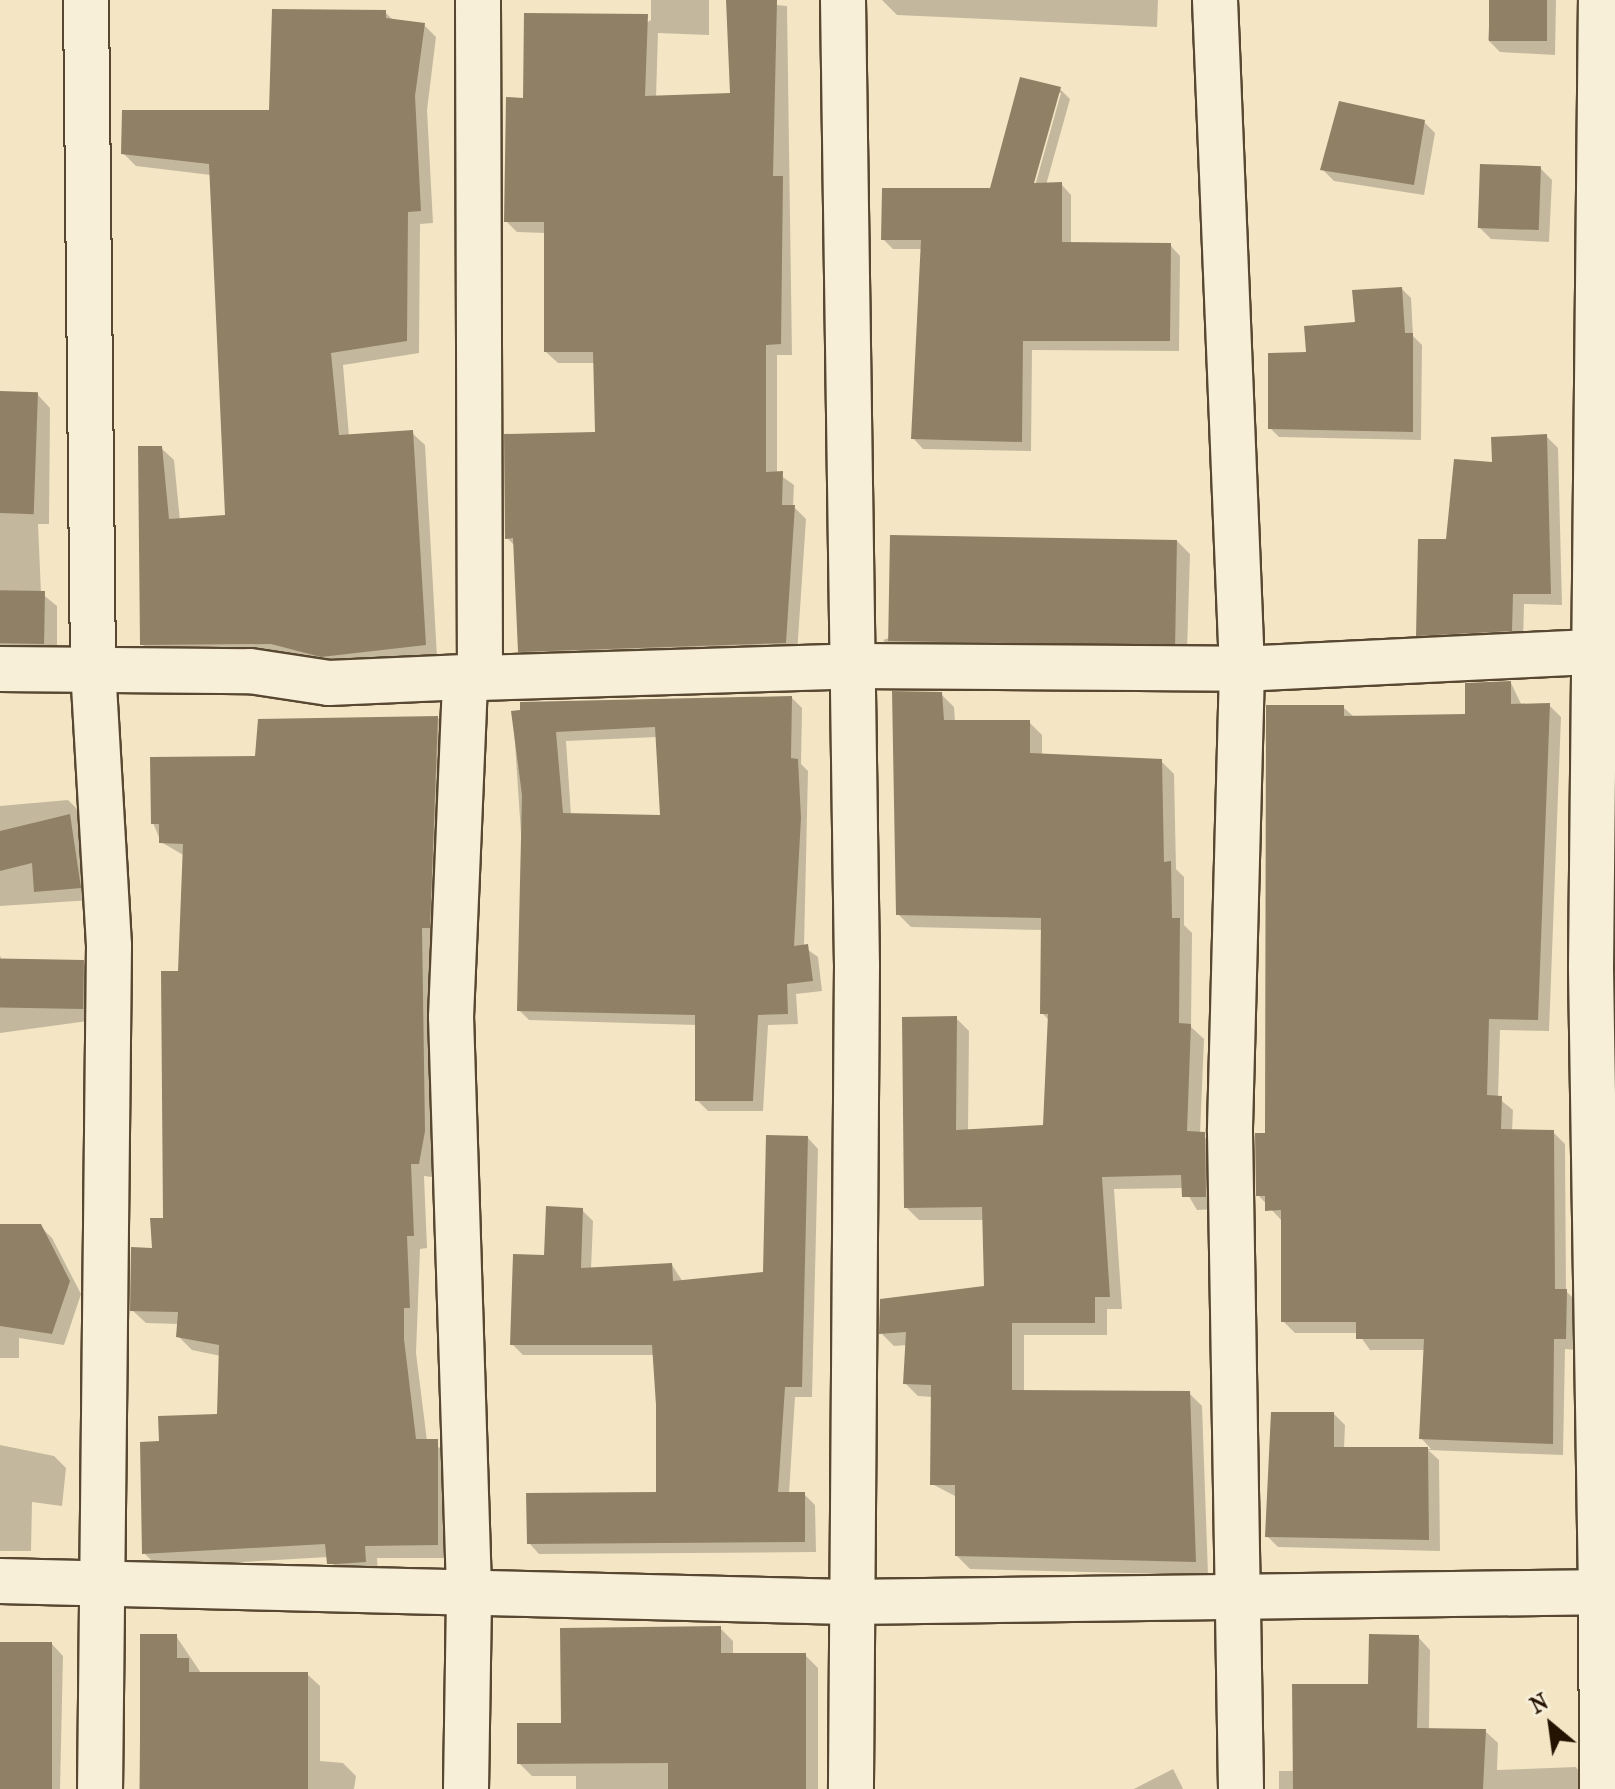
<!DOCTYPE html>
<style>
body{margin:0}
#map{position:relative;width:1615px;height:1789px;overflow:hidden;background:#f4e6c5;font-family:"IM FELL French Canon",serif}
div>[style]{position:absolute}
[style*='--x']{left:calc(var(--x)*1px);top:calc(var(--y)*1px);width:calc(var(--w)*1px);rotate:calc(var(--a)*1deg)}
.shadow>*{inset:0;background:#0003;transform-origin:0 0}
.building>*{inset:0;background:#908166;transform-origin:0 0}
.roads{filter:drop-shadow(2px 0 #584831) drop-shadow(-2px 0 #584831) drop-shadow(0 2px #584831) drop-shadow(0 -2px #584831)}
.minor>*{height:44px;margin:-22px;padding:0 22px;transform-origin:22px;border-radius:22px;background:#f8efd9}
.tertiary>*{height:44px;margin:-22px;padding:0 22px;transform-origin:22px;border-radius:22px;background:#f8efd9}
span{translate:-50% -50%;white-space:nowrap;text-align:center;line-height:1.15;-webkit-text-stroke:6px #f8efd9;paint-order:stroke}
.north{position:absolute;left:1511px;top:1685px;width:80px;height:80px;-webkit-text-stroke:6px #f8efd9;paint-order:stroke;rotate:331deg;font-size:22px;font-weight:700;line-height:32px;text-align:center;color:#241300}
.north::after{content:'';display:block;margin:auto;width:28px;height:36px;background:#241300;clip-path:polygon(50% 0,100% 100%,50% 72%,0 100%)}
</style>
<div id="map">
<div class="shadow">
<i style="clip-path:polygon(651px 0,709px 0,709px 35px,658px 33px,656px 98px,732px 95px,728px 0,787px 6px,792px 355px,777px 355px,777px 473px,794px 485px,793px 506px,806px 519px,797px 654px,531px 662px,520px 651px,516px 547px,507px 538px,597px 434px,596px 363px,558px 363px,546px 352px,546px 233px,517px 232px,506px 221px,525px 100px,651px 20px)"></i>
<i style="clip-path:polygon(882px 0,1158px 0,1157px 27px,897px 15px)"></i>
<i style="clip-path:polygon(1491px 0,1556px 0,1555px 55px,1500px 52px,1488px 40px)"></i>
<i style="clip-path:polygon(385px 12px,394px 21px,424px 25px,436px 37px,427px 110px,433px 223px,420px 224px,419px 353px,343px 365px,349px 436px,412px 433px,425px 445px,437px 657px,335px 668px,155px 657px,142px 644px,161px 448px,174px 460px,180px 521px,228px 517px,211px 175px,136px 166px,123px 153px,271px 112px)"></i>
<i style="clip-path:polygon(evenodd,1060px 89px,1070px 99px,1046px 185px,1061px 184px,1071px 195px,1071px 244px,1170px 245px,1180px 256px,1179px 351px,1032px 350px,1031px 451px,923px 449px,913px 438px,923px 249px,893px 249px,883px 239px,991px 190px,1060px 89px,1057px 93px,1061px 93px,1033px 193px,1029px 192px,1057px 93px)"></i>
<i style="clip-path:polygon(1424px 122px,1435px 133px,1424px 195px,1334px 181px,1323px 170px)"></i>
<i style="clip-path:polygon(1540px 168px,1552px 180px,1549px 242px,1491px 239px,1479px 227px)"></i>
<i style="clip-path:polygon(1402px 289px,1411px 298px,1413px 336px,1422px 345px,1421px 440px,1279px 437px,1270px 428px,1308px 354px)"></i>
<i style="clip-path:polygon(0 393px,37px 394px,50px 408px,49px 524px,38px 524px,41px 593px,57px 606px,57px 657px,0 660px)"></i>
<i style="clip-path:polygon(1546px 436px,1558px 448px,1562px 605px,1524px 604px,1523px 642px,1430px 646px,1418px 635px,1494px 464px)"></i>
<i style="clip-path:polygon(1176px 540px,1190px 554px,1187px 650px,897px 654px,883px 640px)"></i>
<i style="clip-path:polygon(1511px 683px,1522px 706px,1549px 705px,1561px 717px,1549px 1031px,1500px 1030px,1498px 1098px,1513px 1110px,1512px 1131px,1553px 1132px,1565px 1144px,1566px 1291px,1578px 1303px,1577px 1350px,1565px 1349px,1563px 1455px,1428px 1450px,1439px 1460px,1440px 1551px,1278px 1547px,1267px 1536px,1334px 1414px,1345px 1425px,1344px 1449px,1431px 1449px,1421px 1438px,1425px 1350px,1370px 1350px,1358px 1333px,1295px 1333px,1283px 1321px,1283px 1222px,1258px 1195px,1343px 707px,1354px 717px,1467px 716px)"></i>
<i style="clip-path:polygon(941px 694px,954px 707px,955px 722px,1029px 722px,1042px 735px,1042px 756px,1161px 761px,1174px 774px,1176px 869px,1184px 877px,1184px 925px,1192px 933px,1191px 1027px,1204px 1039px,1200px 1134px,1217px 1147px,1218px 1209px,1197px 1210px,1184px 1188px,1114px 1189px,1122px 1309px,1107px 1309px,1107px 1335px,1024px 1335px,1024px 1392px,1189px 1393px,1202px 1406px,1208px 1575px,970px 1569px,957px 1556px,957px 1497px,932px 1484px,933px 1397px,918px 1396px,905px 1383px,907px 1345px,894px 1346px,881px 1333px,986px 1287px,984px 1220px,919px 1220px,906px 1207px,956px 1018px,969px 1031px,968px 1131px,1045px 1127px,1050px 1021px,1042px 1013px,1042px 930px,911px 927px,898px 914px)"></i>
<i style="clip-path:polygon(evenodd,792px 698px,802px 708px,801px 764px,808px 771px,804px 947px,818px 957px,822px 991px,796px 994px,798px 1024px,768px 1025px,763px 1111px,708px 1111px,697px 1100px,697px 1025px,529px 1020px,519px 1010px,525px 894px,513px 713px,792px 698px,657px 737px,662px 817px,571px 815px,566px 741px,657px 737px)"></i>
<i style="clip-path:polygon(438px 718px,451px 731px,437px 1145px,432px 1177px,424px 1176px,427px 1248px,420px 1249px,416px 1353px,427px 1441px,451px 1454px,451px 1558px,377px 1558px,378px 1575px,342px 1577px,328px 1557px,158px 1567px,144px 1553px,161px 1443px,219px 1416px,221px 1356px,192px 1350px,178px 1336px,179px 1324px,146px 1323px,132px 1310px,165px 1220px,185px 856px,161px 842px,153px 823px,256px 758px)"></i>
<i style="clip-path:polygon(68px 800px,80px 812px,92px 900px,0 906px,0 806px)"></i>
<i style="clip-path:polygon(0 955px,4px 971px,83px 962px,95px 974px,95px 1020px,0 1033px)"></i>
<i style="clip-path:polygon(808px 1138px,818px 1149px,812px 1397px,795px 1397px,789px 1494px,804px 1494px,815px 1505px,816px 1552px,539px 1554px,529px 1543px,658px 1494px,655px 1355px,523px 1355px,512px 1344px,546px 1257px,582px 1210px,593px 1221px,591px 1269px,672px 1265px,683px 1282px,764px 1274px)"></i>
<i style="clip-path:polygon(0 1226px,40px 1226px,52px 1238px,81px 1294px,64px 1345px,19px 1338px,19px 1358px,0 1358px)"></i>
<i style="clip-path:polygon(0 1445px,54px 1456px,66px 1468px,62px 1506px,32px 1502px,31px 1551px,0 1551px)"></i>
<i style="clip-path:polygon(720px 1628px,733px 1641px,733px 1655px,805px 1655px,818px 1668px,818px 1789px,576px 1789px,576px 1776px,532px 1776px,519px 1763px,563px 1725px)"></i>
<i style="clip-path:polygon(142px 1636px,176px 1636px,201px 1673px,307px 1674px,320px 1686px,320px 1761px,343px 1763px,356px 1776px,354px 1789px,139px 1789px)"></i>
<i style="clip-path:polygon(1418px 1637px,1430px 1650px,1429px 1730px,1485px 1731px,1498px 1743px,1497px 1770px,1576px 1767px,1591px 1789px,1279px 1789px,1279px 1771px,1294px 1771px)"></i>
<i style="clip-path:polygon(0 1644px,52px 1644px,63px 1656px,60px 1789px,0 1789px)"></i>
<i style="left:1173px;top:1769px;width:22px;height:219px;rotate:63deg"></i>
</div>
<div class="building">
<i style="clip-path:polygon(726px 0,777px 0,773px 176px,783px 176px,781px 344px,766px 345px,766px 472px,783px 471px,782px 505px,795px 505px,786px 643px,518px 652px,513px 538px,505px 539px,504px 434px,595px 432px,593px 352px,544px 352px,544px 222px,504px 222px,506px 97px,523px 98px,524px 13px,648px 14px,645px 96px,730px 93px)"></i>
<i style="left:1489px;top:0;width:58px;height:41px"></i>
<i style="clip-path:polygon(272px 9px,386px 10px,386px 18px,425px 23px,415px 96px,421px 211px,408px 212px,407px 341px,331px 353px,339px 435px,413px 430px,426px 645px,321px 657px,271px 644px,140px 645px,138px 446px,162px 446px,169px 519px,225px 515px,209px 164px,121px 154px,122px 110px,269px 110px)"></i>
<i style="clip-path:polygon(1020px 77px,1061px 87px,1034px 183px,1062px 182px,1062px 242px,1171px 243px,1170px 341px,1023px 341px,1022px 442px,911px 439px,921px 240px,881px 240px,882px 188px,990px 188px)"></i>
<i style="clip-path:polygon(1339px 101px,1425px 120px,1414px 185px,1320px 170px)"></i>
<i style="left:1480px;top:164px;width:61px;height:64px;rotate:2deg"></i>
<i style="clip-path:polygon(1402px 287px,1405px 333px,1413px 333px,1413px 432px,1268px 429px,1268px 353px,1306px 352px,1304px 326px,1355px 322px,1352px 290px)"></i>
<i style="left:0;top:391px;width:38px;height:122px;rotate:2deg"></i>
<i style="clip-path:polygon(1547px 434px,1551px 594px,1513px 594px,1512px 631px,1416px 636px,1418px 539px,1446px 539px,1454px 459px,1492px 462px,1491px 437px)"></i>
<i style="left:890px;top:535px;width:287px;height:106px;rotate:1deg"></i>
<i style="left:45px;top:591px;width:53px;height:45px;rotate:91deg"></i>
<i style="clip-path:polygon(1511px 681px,1511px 704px,1550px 703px,1538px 1020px,1489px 1019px,1487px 1095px,1502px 1096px,1501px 1129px,1554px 1130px,1555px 1289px,1567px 1289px,1566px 1339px,1554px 1339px,1553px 1444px,1419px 1439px,1424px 1339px,1356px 1339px,1356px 1322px,1281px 1322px,1281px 1210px,1265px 1211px,1265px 1196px,1256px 1196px,1255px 1133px,1265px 1133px,1266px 705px,1344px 705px,1344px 716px,1465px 714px,1465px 683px)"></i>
<i style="clip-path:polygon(892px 691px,942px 692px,944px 720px,1030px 720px,1030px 753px,1162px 759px,1164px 862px,1171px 861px,1172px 918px,1180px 918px,1179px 1023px,1191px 1024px,1187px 1131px,1205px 1132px,1206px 1197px,1182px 1197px,1181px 1175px,1102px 1177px,1110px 1297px,1095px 1297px,1095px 1323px,1012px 1323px,1012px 1390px,1190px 1391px,1196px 1562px,955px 1556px,955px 1485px,930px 1485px,931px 1385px,903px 1384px,906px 1332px,879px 1334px,880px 1299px,984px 1286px,982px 1207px,904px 1208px,902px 1017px,957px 1016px,956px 1130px,1043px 1125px,1048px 1014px,1040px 1014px,1041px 918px,896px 915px)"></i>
<i style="clip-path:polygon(evenodd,792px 696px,791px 758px,798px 759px,801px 818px,794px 946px,808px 944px,813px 981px,787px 984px,788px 1014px,758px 1015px,753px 1101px,695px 1101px,695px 1015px,517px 1011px,522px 795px,511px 711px,520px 710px,520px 702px,792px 696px,655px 727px,660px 815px,563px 813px,556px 732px,655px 727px)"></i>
<i style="clip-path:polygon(438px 716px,430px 928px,422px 928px,425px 1131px,419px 1164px,411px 1164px,414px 1236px,407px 1236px,410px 1308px,404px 1308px,404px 1339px,416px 1439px,438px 1439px,438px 1545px,365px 1546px,366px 1562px,337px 1564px,327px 1564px,325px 1544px,142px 1554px,140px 1442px,159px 1441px,158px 1416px,217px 1414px,219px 1345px,176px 1337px,178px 1312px,130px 1311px,131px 1247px,152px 1248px,150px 1218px,163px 1218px,161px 971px,178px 971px,183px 844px,159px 843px,159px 824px,151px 824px,150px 757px,255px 756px,258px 719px)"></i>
<i style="clip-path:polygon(70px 814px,81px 888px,34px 892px,32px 863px,0 871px,0 831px)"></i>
<i style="left:84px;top:960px;width:49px;height:84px;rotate:91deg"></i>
<i style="clip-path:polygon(766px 1135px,808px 1136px,802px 1387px,785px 1387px,778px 1492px,805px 1492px,805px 1542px,527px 1544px,526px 1493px,656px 1492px,656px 1405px,652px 1345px,510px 1345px,513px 1254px,544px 1255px,546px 1206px,583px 1208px,581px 1268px,672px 1263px,673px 1281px,763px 1272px)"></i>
<i style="clip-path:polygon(0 1224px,41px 1224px,70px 1281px,52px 1334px,0 1326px)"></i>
<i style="clip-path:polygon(1271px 1412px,1334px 1412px,1334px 1447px,1428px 1447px,1429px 1540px,1265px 1537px)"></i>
<i style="clip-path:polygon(721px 1626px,721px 1653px,806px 1653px,806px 1789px,668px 1789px,668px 1763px,517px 1764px,517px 1723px,561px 1723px,560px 1628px)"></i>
<i style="clip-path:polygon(140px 1634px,177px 1634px,177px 1658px,189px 1658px,189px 1672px,308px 1672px,308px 1789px,140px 1789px)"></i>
<i style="clip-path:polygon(1369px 1634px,1419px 1635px,1417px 1728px,1486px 1729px,1483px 1789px,1293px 1789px,1292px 1684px,1368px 1684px)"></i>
<i style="left:0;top:1642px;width:52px;height:147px"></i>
</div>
<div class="roads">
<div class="minor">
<i style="--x:86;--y:0;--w:668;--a:89.4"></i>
<i style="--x:93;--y:668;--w:278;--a:86.7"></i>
<i style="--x:109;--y:946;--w:843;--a:90.61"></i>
<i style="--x:843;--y:0;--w:965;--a:89.17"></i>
<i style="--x:857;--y:965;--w:824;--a:90.42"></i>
<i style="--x:1215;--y:0;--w:670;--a:87.69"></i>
<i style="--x:1242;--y:669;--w:463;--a:91.5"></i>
<i style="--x:1230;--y:1132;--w:657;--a:89.04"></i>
<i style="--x:0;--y:669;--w:250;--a:0.5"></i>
<i style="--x:250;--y:671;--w:80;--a:8.6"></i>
<i style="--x:329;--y:683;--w:136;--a:-2.5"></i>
<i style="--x:480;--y:678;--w:376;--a:-1.8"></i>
<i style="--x:856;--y:666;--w:386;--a:0.4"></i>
<i style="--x:1242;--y:669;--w:373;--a:-2.8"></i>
<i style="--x:1601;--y:1592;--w:625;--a:-90.92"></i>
<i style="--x:1591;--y:967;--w:967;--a:-89.41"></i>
<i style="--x:466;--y:1789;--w:200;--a:-89.1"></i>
<i style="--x:469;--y:1589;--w:572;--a:-91.8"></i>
<i style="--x:451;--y:1017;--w:340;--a:-87.6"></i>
<i style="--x:465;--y:677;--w:15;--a:4"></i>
<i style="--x:480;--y:678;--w:678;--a:-90.17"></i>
</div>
<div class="tertiary">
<i style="--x:0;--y:1581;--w:848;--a:1.42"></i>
<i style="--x:848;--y:1602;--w:767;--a:-0.75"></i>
<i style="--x:1601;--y:1592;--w:197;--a:89.7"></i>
</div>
</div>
<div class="north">N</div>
</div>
